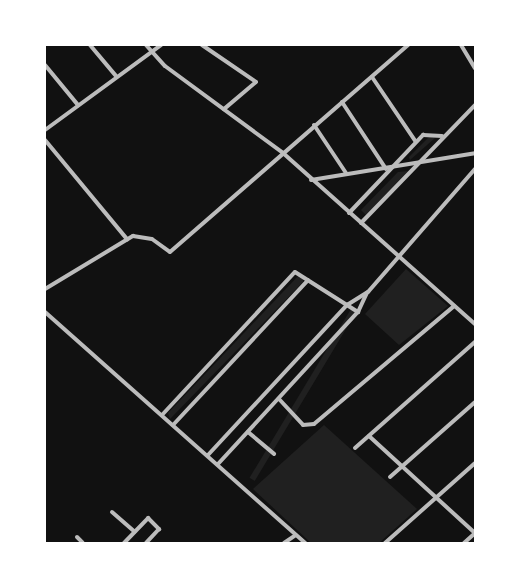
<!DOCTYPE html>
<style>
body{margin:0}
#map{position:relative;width:520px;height:588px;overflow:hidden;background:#111;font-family:Mulish,sans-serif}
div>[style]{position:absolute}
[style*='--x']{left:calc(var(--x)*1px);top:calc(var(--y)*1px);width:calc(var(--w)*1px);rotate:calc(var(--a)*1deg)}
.green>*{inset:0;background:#202020;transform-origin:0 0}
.minor>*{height:4px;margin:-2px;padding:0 2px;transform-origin:2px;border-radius:2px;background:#bcbcbc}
span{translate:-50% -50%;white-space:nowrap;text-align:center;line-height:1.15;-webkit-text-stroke:4px #fff;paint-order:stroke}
.frame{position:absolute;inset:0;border:46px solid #fff;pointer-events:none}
</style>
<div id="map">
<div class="green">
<i style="clip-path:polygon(431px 135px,435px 138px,410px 160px,409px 157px)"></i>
<i style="clip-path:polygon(408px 171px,366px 215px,361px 210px,398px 172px)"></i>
<i style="clip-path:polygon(406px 269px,448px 306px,399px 345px,365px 314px)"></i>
<i style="clip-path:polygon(299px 275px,304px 275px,303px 282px,170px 419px,168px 413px)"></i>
<i style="left:351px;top:309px;width:6px;height:197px;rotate:31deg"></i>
<i style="clip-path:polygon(324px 425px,417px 509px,379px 543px,311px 543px,253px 489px)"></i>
</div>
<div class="minor">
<i style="--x:90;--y:45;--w:40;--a:50"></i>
<i style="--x:146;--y:45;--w:28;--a:48"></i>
<i style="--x:165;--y:66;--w:147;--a:36.4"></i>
<i style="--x:283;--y:153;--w:257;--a:41.7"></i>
<i style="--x:202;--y:45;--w:65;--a:34.4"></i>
<i style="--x:256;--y:82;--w:42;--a:139.8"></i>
<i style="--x:461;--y:45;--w:27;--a:59"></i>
<i style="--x:45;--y:65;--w:52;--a:50.5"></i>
<i style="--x:372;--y:77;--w:78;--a:55.9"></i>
<i style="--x:342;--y:102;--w:80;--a:56.7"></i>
<i style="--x:314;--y:125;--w:58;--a:56.3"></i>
<i style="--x:45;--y:130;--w:144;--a:-36.2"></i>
<i style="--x:45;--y:140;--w:129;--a:50.4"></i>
<i style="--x:311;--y:180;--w:166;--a:-9.3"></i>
<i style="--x:349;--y:213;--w:108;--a:-46.5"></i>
<i style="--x:423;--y:135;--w:19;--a:3"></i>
<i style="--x:361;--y:223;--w:164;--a:-46"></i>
<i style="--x:45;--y:289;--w:103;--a:-31.1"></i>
<i style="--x:133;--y:236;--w:19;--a:9"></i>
<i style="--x:152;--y:239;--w:22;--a:36"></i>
<i style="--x:170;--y:252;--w:315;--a:-41"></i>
<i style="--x:45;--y:312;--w:348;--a:41.6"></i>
<i style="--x:279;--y:399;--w:35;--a:47"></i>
<i style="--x:303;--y:425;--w:11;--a:-5"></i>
<i style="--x:314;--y:424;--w:183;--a:-40.1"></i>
<i style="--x:162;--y:415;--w:195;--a:-47.1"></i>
<i style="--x:295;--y:272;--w:75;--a:32.4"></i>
<i style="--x:173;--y:425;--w:198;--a:-47"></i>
<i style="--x:248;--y:432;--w:34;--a:40"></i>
<i style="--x:369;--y:436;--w:144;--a:42.5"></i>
<i style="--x:355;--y:448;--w:160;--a:-41.5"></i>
<i style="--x:208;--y:455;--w:205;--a:-47.2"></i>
<i style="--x:347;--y:305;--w:25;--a:-32"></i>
<i style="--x:368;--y:292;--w:163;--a:-49"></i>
<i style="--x:218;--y:464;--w:207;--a:-47.4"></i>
<i style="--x:358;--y:312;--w:21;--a:-65"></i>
<i style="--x:390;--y:477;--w:113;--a:-41.4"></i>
<i style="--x:112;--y:512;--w:30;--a:41"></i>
<i style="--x:77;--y:537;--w:8;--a:45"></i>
<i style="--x:124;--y:543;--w:35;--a:-46"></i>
<i style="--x:148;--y:518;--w:16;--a:45"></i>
<i style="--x:159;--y:529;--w:19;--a:133"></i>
<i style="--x:284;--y:543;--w:14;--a:-34"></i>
<i style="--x:385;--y:543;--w:120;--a:-41.6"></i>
<i style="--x:464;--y:543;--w:15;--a:-42"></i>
</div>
<div class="frame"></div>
</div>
